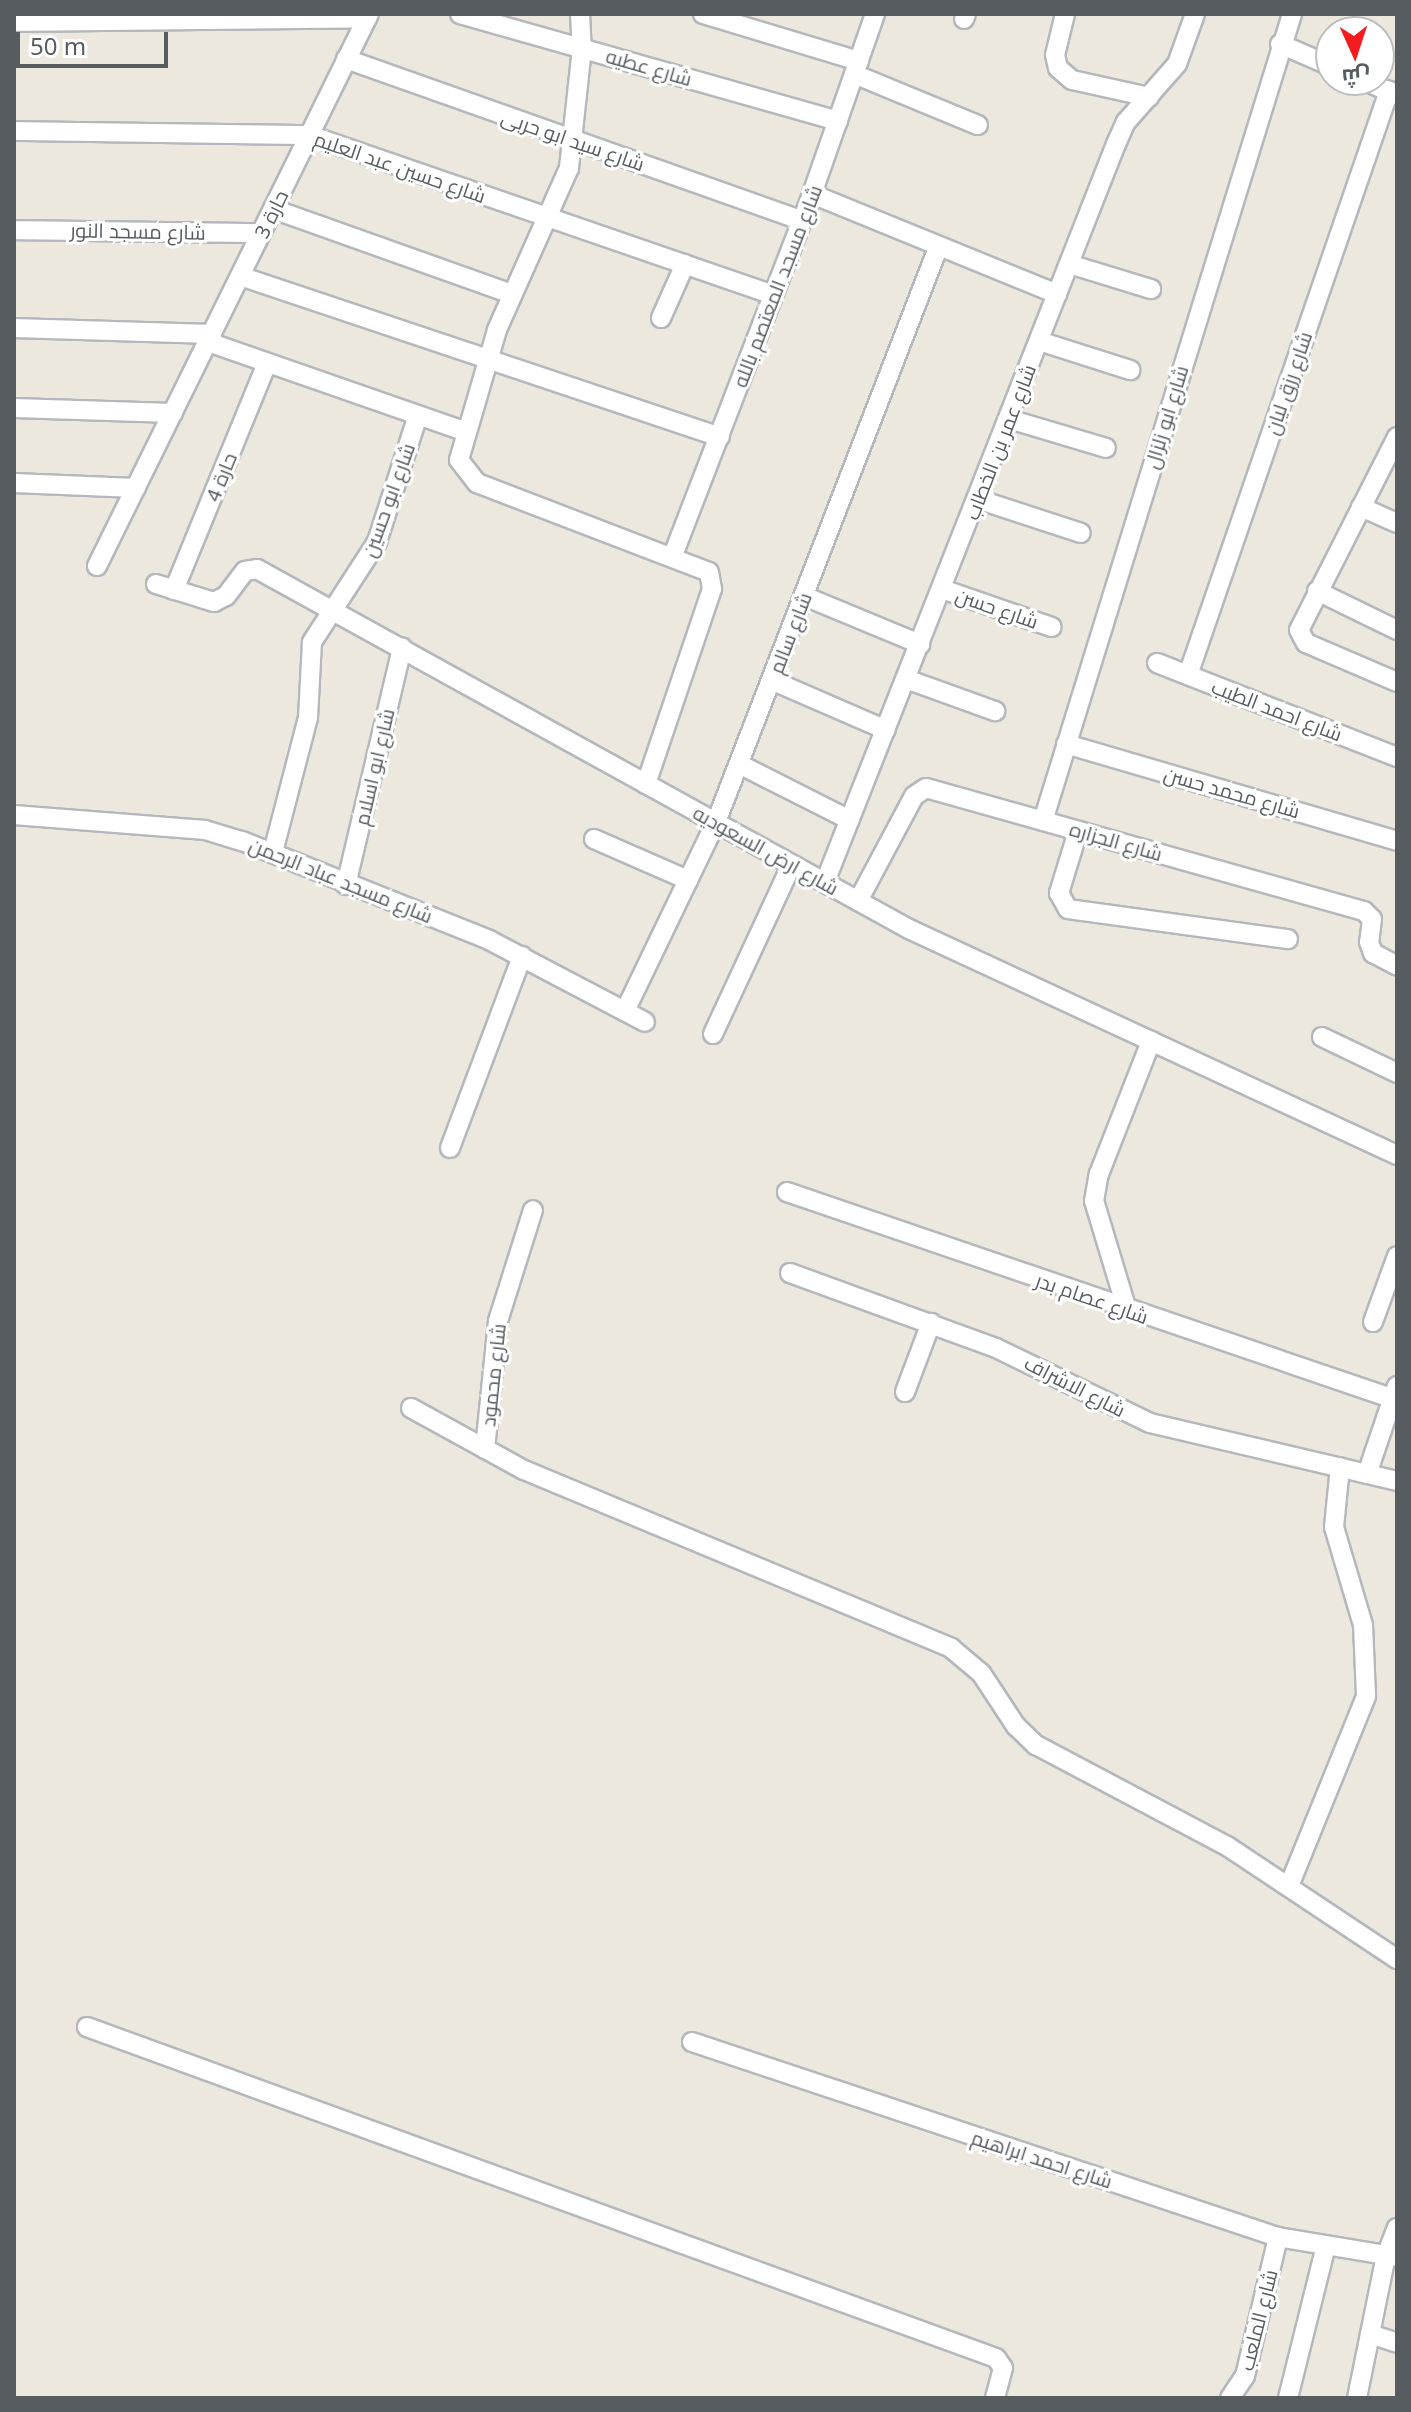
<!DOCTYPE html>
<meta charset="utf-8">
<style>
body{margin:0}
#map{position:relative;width:1411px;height:2412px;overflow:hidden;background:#ece8de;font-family:"Noto Sans",Cairo,sans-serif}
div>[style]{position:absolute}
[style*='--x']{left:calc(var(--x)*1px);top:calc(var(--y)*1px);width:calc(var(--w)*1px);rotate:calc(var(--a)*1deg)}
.roads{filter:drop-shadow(2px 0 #b4b8bd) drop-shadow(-2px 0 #b4b8bd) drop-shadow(0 2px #b4b8bd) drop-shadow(0 -2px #b4b8bd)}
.minor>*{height:18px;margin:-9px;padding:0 9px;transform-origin:9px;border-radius:9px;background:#fff}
span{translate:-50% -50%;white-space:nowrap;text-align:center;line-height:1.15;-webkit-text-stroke:6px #fff;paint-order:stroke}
.street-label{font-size:20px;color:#575c61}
.frame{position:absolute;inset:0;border:16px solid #575c61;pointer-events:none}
.north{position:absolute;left:1315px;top:16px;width:80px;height:80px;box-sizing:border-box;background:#fff;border:2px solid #bcbec0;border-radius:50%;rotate:177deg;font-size:22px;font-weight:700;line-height:32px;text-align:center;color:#575c61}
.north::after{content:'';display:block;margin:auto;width:28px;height:36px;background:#f41c1e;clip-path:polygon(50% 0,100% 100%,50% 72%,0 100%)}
.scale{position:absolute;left:16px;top:32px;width:152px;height:36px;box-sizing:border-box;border:4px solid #575c61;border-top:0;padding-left:10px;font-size:24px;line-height:28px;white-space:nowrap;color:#575c61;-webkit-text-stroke:6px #fff;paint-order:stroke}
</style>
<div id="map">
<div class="roads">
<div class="minor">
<i style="--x:460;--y:14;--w:393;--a:15.8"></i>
<i style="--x:580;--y:14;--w:34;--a:87"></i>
<i style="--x:582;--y:48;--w:121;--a:96.2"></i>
<i style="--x:569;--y:168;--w:177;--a:114"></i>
<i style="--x:497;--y:330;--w:135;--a:106.3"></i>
<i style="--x:459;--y:460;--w:29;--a:52"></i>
<i style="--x:477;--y:483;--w:248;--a:21"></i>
<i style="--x:709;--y:572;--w:17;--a:80"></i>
<i style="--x:712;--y:589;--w:206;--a:108.7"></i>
<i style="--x:703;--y:14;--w:163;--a:16.8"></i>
<i style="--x:1065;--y:14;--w:42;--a:103.7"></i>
<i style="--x:1055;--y:55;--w:13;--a:77"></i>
<i style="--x:1058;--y:68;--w:18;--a:41"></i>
<i style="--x:1072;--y:80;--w:79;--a:12.4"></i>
<i style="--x:964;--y:19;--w:5;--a:-68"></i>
<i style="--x:14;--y:22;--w:353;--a:-0.6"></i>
<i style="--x:1280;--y:44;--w:56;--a:23.3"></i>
<i style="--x:346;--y:59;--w:482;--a:19.5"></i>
<i style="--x:854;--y:74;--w:134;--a:22.4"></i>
<i style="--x:1363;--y:80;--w:37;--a:24"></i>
<i style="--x:14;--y:131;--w:295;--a:0.8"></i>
<i style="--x:309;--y:135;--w:489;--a:19"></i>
<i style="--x:812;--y:194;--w:265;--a:22.2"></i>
<i style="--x:273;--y:209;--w:254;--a:19.6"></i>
<i style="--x:14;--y:230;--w:247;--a:0.7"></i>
<i style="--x:1069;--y:264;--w:86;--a:17"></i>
<i style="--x:240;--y:276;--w:506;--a:18.54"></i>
<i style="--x:661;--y:318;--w:59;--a:-66"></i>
<i style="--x:14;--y:328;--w:198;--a:1.7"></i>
<i style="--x:1039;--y:341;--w:96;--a:17.7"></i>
<i style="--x:208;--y:342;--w:274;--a:19.2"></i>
<i style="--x:14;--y:408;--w:159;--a:1.8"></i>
<i style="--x:1009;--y:419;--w:101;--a:16.6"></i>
<i style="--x:1397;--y:437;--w:216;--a:116.9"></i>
<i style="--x:1299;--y:630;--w:15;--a:62"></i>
<i style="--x:1306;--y:643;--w:99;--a:23.2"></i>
<i style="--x:14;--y:483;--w:122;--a:2.3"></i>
<i style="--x:977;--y:499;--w:109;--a:18.1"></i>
<i style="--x:1361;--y:507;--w:39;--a:24"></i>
<i style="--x:673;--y:555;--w:387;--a:-68.9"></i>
<i style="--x:812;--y:194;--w:191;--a:-70.7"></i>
<i style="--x:97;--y:566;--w:615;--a:-63.77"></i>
<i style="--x:156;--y:584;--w:61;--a:17.2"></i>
<i style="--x:214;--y:602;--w:13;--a:-27"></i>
<i style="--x:226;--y:596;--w:31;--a:-53"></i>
<i style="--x:245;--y:571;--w:12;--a:-9"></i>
<i style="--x:257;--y:569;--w:745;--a:28.91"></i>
<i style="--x:909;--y:929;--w:538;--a:24.85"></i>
<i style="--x:942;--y:589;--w:116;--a:19.1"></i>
<i style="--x:174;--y:590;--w:245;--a:-67.7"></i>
<i style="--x:1317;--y:591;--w:89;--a:26"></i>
<i style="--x:804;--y:596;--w:126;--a:22.5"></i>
<i style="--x:1157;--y:663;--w:258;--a:21.4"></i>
<i style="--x:1188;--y:675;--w:618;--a:-71.01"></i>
<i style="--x:906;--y:679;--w:95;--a:19.8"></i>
<i style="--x:771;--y:680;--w:125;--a:23.5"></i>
<i style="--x:1066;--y:744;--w:345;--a:16.3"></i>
<i style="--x:739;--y:764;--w:124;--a:26.8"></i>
<i style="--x:14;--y:815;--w:192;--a:4.5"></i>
<i style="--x:205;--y:830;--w:39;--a:17"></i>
<i style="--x:242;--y:841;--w:266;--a:21.8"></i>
<i style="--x:489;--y:940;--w:176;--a:27.7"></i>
<i style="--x:1043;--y:821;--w:845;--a:-72.85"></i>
<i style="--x:1078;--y:831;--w:65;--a:107"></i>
<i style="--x:1059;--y:893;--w:18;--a:61"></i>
<i style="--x:1068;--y:909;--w:222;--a:7.8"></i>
<i style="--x:594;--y:839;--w:103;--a:23.6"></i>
<i style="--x:273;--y:852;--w:138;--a:-75.4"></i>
<i style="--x:308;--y:718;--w:76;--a:-87"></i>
<i style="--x:312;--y:642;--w:119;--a:-57"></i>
<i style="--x:377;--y:542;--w:133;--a:-72.1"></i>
<i style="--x:825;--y:882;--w:793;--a:-68.48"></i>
<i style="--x:1116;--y:144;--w:24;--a:-66"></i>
<i style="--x:1126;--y:122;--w:77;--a:-48.7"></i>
<i style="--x:1177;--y:64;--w:53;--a:-70.2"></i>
<i style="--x:346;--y:885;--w:244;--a:-76.7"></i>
<i style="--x:858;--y:901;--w:119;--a:-61.9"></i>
<i style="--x:914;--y:796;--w:14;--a:-34"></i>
<i style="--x:926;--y:788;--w:455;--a:15.7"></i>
<i style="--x:1364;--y:911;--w:11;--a:45"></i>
<i style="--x:1372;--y:919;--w:23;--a:97"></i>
<i style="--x:1369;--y:942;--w:12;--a:70"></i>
<i style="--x:1373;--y:953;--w:27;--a:28"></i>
<i style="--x:625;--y:1011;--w:210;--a:-64.3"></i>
<i style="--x:716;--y:822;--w:615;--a:-68.86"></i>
<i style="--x:713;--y:1034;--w:187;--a:-65.1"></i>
<i style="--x:1322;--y:1037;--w:83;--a:25.6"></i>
<i style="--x:450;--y:1148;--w:205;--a:-69.4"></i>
<i style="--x:787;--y:1192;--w:644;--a:18.83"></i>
<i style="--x:790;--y:1273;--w:219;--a:20"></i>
<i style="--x:996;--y:1348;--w:171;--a:26"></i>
<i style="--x:1150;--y:1423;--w:254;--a:13.2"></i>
<i style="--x:1127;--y:1310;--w:114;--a:-106.8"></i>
<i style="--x:1094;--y:1201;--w:27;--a:-80"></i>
<i style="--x:1099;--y:1174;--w:143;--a:-68.6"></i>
<i style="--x:1373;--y:1322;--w:70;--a:-70"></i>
<i style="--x:905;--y:1392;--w:74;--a:-69.4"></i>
<i style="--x:411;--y:1408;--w:129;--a:28.8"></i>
<i style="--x:524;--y:1470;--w:463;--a:22.6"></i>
<i style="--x:951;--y:1648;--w:39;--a:40"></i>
<i style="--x:981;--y:1673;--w:64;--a:56.6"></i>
<i style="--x:1016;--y:1726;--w:28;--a:44"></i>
<i style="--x:1036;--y:1745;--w:216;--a:27.9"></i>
<i style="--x:1227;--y:1846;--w:204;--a:33.6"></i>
<i style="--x:485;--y:1449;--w:129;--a:-84.2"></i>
<i style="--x:498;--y:1321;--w:116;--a:-72.5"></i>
<i style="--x:1367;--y:1474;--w:93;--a:-71.2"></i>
<i style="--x:1289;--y:1886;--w:205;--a:-67.9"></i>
<i style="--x:1366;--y:1696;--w:71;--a:-92.4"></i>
<i style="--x:1363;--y:1625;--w:102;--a:-106.5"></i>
<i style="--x:1334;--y:1527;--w:60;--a:-84.3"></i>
<i style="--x:87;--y:2027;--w:967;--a:20.01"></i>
<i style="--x:996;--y:2358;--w:12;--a:55"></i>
<i style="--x:1003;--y:2368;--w:31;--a:105"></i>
<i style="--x:692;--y:2042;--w:618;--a:18.41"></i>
<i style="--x:1278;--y:2237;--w:121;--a:9.5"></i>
<i style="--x:1370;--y:2334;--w:28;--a:18"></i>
<i style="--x:1230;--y:2398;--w:27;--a:-56"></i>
<i style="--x:1245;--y:2376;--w:143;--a:-76.6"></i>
<i style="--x:1288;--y:2398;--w:157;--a:-76"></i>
<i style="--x:1357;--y:2398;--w:145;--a:-78.5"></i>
<i style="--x:1386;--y:2256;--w:30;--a:-69"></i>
</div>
</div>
<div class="street-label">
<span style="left:649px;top:67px;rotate:16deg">شارع عطيه</span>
<span style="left:573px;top:140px;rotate:19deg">شارع سيد ابو حربى</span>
<span style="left:400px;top:167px;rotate:19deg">شارع حسين عبد العليم</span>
<span style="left:271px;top:214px;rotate:-64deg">حارة 3</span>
<span style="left:138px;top:231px;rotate:1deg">شارع مسجد النور</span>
<span style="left:777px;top:286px;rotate:-69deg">شارع مسجد المعتصم بالله</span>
<span style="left:1288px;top:383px;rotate:-71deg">شارع رزق ليان</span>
<span style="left:1166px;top:417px;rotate:-73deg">شارع ابو زلزال</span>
<span style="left:1000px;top:442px;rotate:-69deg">شارع عمر بن الخطاب</span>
<span style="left:221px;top:477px;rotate:-68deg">حارة 4</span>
<span style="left:388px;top:500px;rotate:-70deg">شارع ابو حسين</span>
<span style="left:997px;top:608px;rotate:19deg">شارع حسن</span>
<span style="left:790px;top:633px;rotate:-69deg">شارع سالم</span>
<span style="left:1277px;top:710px;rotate:21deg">شارع احمد الطيب</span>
<span style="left:374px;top:767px;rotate:-77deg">شارع ابو اسلام</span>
<span style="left:1232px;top:792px;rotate:16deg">شارع محمد حسن</span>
<span style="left:1116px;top:841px;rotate:16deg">شارع الجزاره</span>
<span style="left:766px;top:850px;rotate:29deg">شارع ارض السعوديه</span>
<span style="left:341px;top:880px;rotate:22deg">شارع مسجد عباد الرحمن</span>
<span style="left:1092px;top:1298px;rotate:19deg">شارع عصام بدر</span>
<span style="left:493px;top:1375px;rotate:-84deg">شارع محمود</span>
<span style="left:1075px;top:1386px;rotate:27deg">شارع الاشراف</span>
<span style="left:1042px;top:2159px;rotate:18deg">شارع احمد ابراهيم</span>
<span style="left:1258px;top:2320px;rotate:-76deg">شارع الملعب</span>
</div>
<div class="frame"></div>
<div class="north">ش</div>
<div class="scale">50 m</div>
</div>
